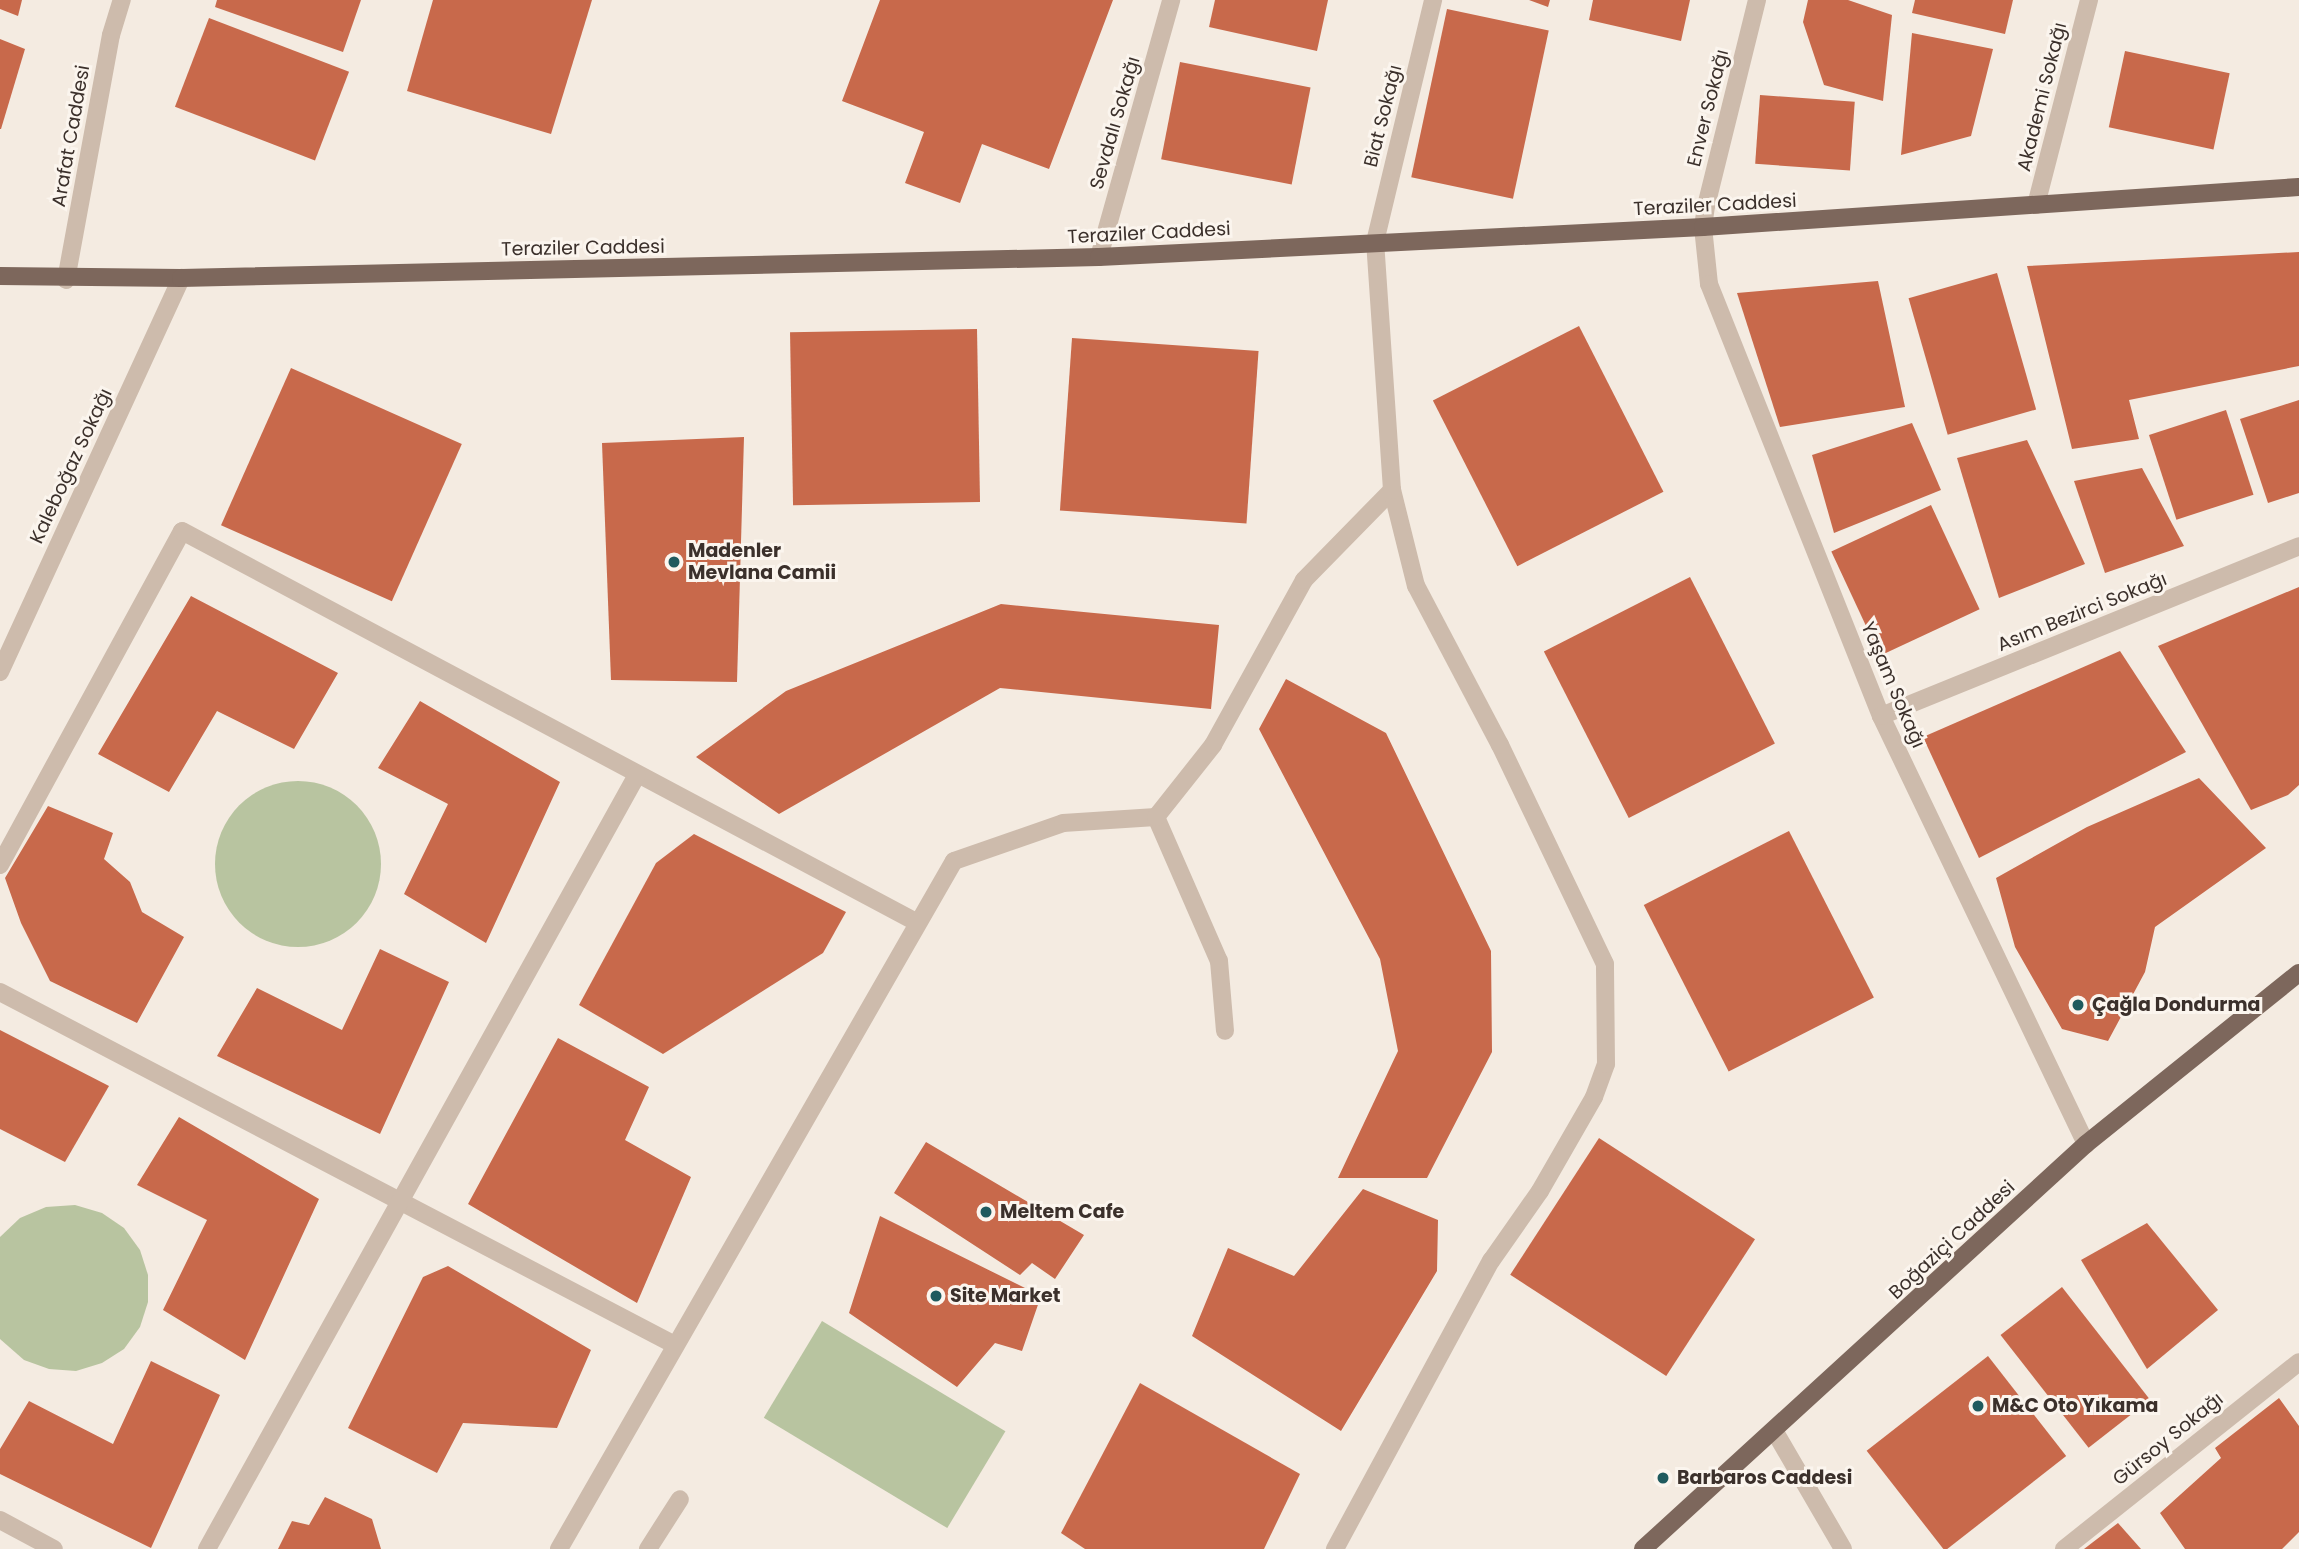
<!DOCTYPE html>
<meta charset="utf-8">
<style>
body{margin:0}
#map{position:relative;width:2299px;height:1549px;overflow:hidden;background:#f4ebe1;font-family:Poppins,sans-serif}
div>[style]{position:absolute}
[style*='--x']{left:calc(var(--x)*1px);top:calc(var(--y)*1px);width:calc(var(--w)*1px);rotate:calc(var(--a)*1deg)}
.green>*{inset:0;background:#b8c4a0;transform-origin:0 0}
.round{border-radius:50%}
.building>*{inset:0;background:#c8694b;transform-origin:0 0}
.minor>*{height:18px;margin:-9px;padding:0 9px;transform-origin:9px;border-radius:9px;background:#cdbbac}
.major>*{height:18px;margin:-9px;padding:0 9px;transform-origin:9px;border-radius:9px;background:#7d675c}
.dots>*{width:19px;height:19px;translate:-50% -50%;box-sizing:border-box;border:4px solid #fbf5ee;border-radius:50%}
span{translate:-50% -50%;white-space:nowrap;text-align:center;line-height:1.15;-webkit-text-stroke:6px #fbf5ee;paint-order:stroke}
.street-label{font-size:19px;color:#3b302b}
.poi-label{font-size:19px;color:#3b302b;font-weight:700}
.left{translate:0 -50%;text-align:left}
</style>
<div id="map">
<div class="green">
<i class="round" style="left:215px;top:781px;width:166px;height:166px"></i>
<i style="clip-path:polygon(75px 1205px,102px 1213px,124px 1228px,140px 1250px,148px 1275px,148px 1302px,140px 1327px,124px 1349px,102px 1363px,76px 1371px,49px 1369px,24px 1360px,0 1339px,0 1237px,20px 1218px,46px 1207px)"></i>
<i style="left:822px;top:1321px;width:214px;height:113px;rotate:31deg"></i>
</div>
<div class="building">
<i style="clip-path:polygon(0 0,22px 0,18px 16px,0 9px)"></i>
<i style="clip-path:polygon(217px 0,361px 0,343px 52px,215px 7px)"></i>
<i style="clip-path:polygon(433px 0,592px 0,551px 134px,407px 91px)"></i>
<i style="clip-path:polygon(880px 0,1113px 0,1049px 169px,982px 144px,960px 203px,905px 183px,924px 132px,842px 101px)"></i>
<i style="clip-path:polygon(1215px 0,1328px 0,1317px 51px,1209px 27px)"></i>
<i style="clip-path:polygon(1529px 0,1550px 0,1548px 7px)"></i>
<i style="clip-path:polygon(1593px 0,1690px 0,1681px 41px,1589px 20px)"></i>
<i style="clip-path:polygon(1808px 0,1848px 0,1892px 15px,1883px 101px,1824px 85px,1803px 22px)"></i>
<i style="clip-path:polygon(1915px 0,2013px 0,2005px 34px,1912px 13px)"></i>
<i style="left:1447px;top:9px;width:104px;height:172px;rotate:12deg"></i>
<i style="left:209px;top:18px;width:150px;height:95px;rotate:21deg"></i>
<i style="clip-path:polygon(1912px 33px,1993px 49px,1971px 136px,1901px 155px)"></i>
<i style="clip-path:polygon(0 39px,25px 49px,1px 129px,0 129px)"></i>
<i style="left:2125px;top:51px;width:107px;height:78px;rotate:12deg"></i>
<i style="left:1180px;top:62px;width:133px;height:99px;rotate:11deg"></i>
<i style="left:1760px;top:95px;width:95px;height:69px;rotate:4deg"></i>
<i style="clip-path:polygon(2299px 252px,2299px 366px,2129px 400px,2139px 439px,2072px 449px,2027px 266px)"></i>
<i style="left:1997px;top:273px;width:142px;height:92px;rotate:74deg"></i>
<i style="clip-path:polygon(1878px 281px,1905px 407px,1780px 427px,1737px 293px)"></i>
<i style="left:1579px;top:326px;width:186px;height:164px;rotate:63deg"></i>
<i style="left:977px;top:329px;width:173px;height:187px;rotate:89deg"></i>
<i style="left:1072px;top:338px;width:187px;height:173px;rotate:4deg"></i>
<i style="left:291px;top:368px;width:187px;height:172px;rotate:24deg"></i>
<i style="clip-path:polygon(2299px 400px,2299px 493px,2268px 503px,2240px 419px)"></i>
<i style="left:2226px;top:410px;width:89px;height:81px;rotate:72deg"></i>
<i style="clip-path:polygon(1912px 423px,1941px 490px,1834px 533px,1812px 455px)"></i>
<i style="clip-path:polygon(744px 437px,737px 682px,611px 680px,602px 443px)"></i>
<i style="clip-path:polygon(2027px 440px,2085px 564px,1999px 598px,1957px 458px)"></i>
<i style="clip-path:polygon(2142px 468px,2184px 546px,2105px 573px,2074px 481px)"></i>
<i style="left:1931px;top:505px;width:115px;height:110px;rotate:65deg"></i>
<i style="left:1690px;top:577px;width:187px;height:164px;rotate:63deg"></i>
<i style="clip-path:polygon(2299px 587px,2299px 785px,2288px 795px,2251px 810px,2158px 646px)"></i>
<i style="clip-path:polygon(191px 596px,338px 673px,294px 749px,217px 711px,169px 792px,98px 754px)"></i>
<i style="clip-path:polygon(1001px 604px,1219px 625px,1211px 709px,1000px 688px,779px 814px,696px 757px,786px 691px)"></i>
<i style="clip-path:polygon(2120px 651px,2186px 752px,1979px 858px,1923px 737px)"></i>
<i style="clip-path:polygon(1286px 679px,1386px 733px,1491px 951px,1492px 1052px,1427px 1178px,1338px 1178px,1398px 1051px,1380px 959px,1259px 729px)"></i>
<i style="clip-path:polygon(420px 701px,560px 782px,486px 943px,404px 894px,448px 804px,378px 768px)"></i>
<i style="clip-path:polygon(2199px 778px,2266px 848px,2155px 927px,2145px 972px,2108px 1041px,2062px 1029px,2015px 947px,1996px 878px,2087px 827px)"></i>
<i style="clip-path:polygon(48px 806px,113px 833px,104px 859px,130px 882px,142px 912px,184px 937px,137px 1023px,50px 981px,21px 923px,5px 878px)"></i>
<i style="left:1789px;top:831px;width:187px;height:163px;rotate:63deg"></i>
<i style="clip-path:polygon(694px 834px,846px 912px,823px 953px,663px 1054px,579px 1005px,656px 863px)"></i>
<i style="clip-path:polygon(380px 949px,449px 982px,380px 1134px,217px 1056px,257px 988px,342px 1030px)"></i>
<i style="clip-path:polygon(0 1030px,109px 1086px,65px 1162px,0 1129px)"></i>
<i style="clip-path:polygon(558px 1038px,649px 1087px,625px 1140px,691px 1177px,637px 1303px,468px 1204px)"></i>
<i style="clip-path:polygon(179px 1117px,319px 1199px,245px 1360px,163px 1310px,207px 1220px,137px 1185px)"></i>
<i style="left:1599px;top:1138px;width:186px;height:163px;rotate:33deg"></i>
<i style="clip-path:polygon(926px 1142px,1084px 1235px,1055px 1279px,1032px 1263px,1020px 1275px,894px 1193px)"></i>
<i style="clip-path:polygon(1363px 1189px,1438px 1220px,1437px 1271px,1341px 1431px,1192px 1336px,1228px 1248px,1294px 1276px)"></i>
<i style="clip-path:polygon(880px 1216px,1041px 1296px,1022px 1351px,995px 1343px,957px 1387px,849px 1313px)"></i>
<i style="clip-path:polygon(2147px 1223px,2218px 1310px,2147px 1369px,2081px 1260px)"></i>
<i style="clip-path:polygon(448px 1266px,591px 1350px,557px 1428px,463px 1423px,437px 1473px,348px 1428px,423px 1277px)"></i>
<i style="left:2062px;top:1287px;width:143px;height:78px;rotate:52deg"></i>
<i style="left:1988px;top:1356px;width:127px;height:154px;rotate:52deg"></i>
<i style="clip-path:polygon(151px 1361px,220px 1395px,151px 1548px,0 1474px,0 1449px,29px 1401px,113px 1444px)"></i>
<i style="clip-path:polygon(1140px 1383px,1300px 1474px,1264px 1549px,1085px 1549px,1061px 1533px)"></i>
<i style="clip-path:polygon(2279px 1398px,2299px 1426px,2299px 1532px,2282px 1549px,2185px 1549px,2160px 1513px,2221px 1458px,2215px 1448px)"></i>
<i style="clip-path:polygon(325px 1497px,372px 1519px,381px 1549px,278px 1549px,292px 1521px,309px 1525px)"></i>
<i style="clip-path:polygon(2118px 1523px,2141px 1549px,2084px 1549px)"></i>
</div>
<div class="minor">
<i style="--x:1757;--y:0;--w:212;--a:103.9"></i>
<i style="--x:1706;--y:206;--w:21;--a:98"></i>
<i style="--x:1703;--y:227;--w:57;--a:84"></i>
<i style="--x:1709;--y:284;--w:465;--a:68.3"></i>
<i style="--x:1881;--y:716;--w:475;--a:64.4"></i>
<i style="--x:2036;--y:205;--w:212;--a:-75.5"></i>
<i style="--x:1099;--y:257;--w:267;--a:-74.3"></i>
<i style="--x:66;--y:280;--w:249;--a:-79.6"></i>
<i style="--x:111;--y:35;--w:37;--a:-73"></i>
<i style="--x:0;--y:672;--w:434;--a:-65.3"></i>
<i style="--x:1881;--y:716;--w:451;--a:-22.1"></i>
<i style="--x:1156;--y:817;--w:157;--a:66.4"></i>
<i style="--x:1219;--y:961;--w:70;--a:85.1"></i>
<i style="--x:0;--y:865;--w:380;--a:-61.4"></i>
<i style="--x:182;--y:531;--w:832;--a:28.04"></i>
<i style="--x:0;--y:992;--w:762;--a:27.61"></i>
<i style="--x:1775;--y:1432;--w:135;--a:59.8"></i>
<i style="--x:0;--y:1520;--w:61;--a:28.2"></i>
<i style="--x:207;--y:1549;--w:885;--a:-60.95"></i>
<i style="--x:559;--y:1549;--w:793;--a:-60.14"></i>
<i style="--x:954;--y:861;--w:115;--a:-19.2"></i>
<i style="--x:1063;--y:823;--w:93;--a:-3.7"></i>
<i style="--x:1156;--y:817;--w:92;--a:-51.6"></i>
<i style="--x:1213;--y:745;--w:188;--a:-61.1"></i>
<i style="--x:1304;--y:580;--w:126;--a:-45.6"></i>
<i style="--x:648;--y:1549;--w:59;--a:-57.4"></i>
<i style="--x:1335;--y:1549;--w:328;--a:-61.6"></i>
<i style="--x:1491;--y:1261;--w:85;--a:-55"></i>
<i style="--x:1540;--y:1191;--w:108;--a:-60.1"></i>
<i style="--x:1594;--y:1097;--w:35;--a:-70"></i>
<i style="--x:1606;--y:1064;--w:100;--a:-90.6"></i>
<i style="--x:1605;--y:964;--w:243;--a:-115.6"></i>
<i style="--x:1500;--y:745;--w:180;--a:-117.8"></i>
<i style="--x:1416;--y:586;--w:99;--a:-104"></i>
<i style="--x:1392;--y:490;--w:249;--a:-93.9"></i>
<i style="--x:1375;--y:242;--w:249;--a:-76.5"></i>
<i style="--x:2064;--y:1549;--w:300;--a:-38.5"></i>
</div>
<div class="major">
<i style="--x:0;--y:276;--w:181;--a:0.6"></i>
<i style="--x:181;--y:278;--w:918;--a:-1.31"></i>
<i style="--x:1099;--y:257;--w:605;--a:-2.84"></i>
<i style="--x:1703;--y:227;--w:597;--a:-3.84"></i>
<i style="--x:1643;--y:1549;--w:600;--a:-42.43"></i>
<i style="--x:2086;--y:1144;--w:273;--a:-38.8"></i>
</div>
<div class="dots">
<i style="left:674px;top:562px;background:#1f5a5e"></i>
<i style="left:2078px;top:1005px;background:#1f5a5e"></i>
<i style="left:986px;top:1212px;background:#1f5a5e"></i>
<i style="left:936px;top:1296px;background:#1f5a5e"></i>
<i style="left:1978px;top:1406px;background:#1f5a5e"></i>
<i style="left:1663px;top:1478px;background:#1f5a5e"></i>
</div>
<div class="street-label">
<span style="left:2042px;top:97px;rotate:-76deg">Akademi Sokağı</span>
<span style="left:1708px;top:108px;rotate:-76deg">Enver Sokağı</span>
<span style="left:1383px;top:116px;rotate:-76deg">Biat Sokağı</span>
<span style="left:1115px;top:123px;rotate:-74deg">Sevdalı Sokağı</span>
<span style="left:71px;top:136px;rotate:-80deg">Arafat Caddesi</span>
<span style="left:1715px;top:205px;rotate:-3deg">Teraziler Caddesi</span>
<span style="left:1149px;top:233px;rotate:-3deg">Teraziler Caddesi</span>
<span style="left:583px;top:248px;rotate:-1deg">Teraziler Caddesi</span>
<span style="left:71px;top:466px;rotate:-65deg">Kaleboğaz Sokağı</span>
<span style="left:2082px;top:612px;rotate:-22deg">Asım Bezirci Sokağı</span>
<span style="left:1893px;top:685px;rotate:67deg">Yaşam Sokağı</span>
<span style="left:1952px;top:1240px;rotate:-43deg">Boğaziçi Caddesi</span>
<span style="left:2168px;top:1439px;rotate:-39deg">Gürsoy Sokağı</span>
</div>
<div class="poi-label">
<span class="left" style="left:688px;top:562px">Madenler<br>Mevlana Camii</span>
<span class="left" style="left:2092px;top:1005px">Çağla Dondurma</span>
<span class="left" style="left:1000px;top:1212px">Meltem Cafe</span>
<span class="left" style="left:950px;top:1296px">Site Market</span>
<span class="left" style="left:1992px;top:1406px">M&amp;C Oto Yıkama</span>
<span class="left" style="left:1677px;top:1478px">Barbaros Caddesi</span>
</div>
</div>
